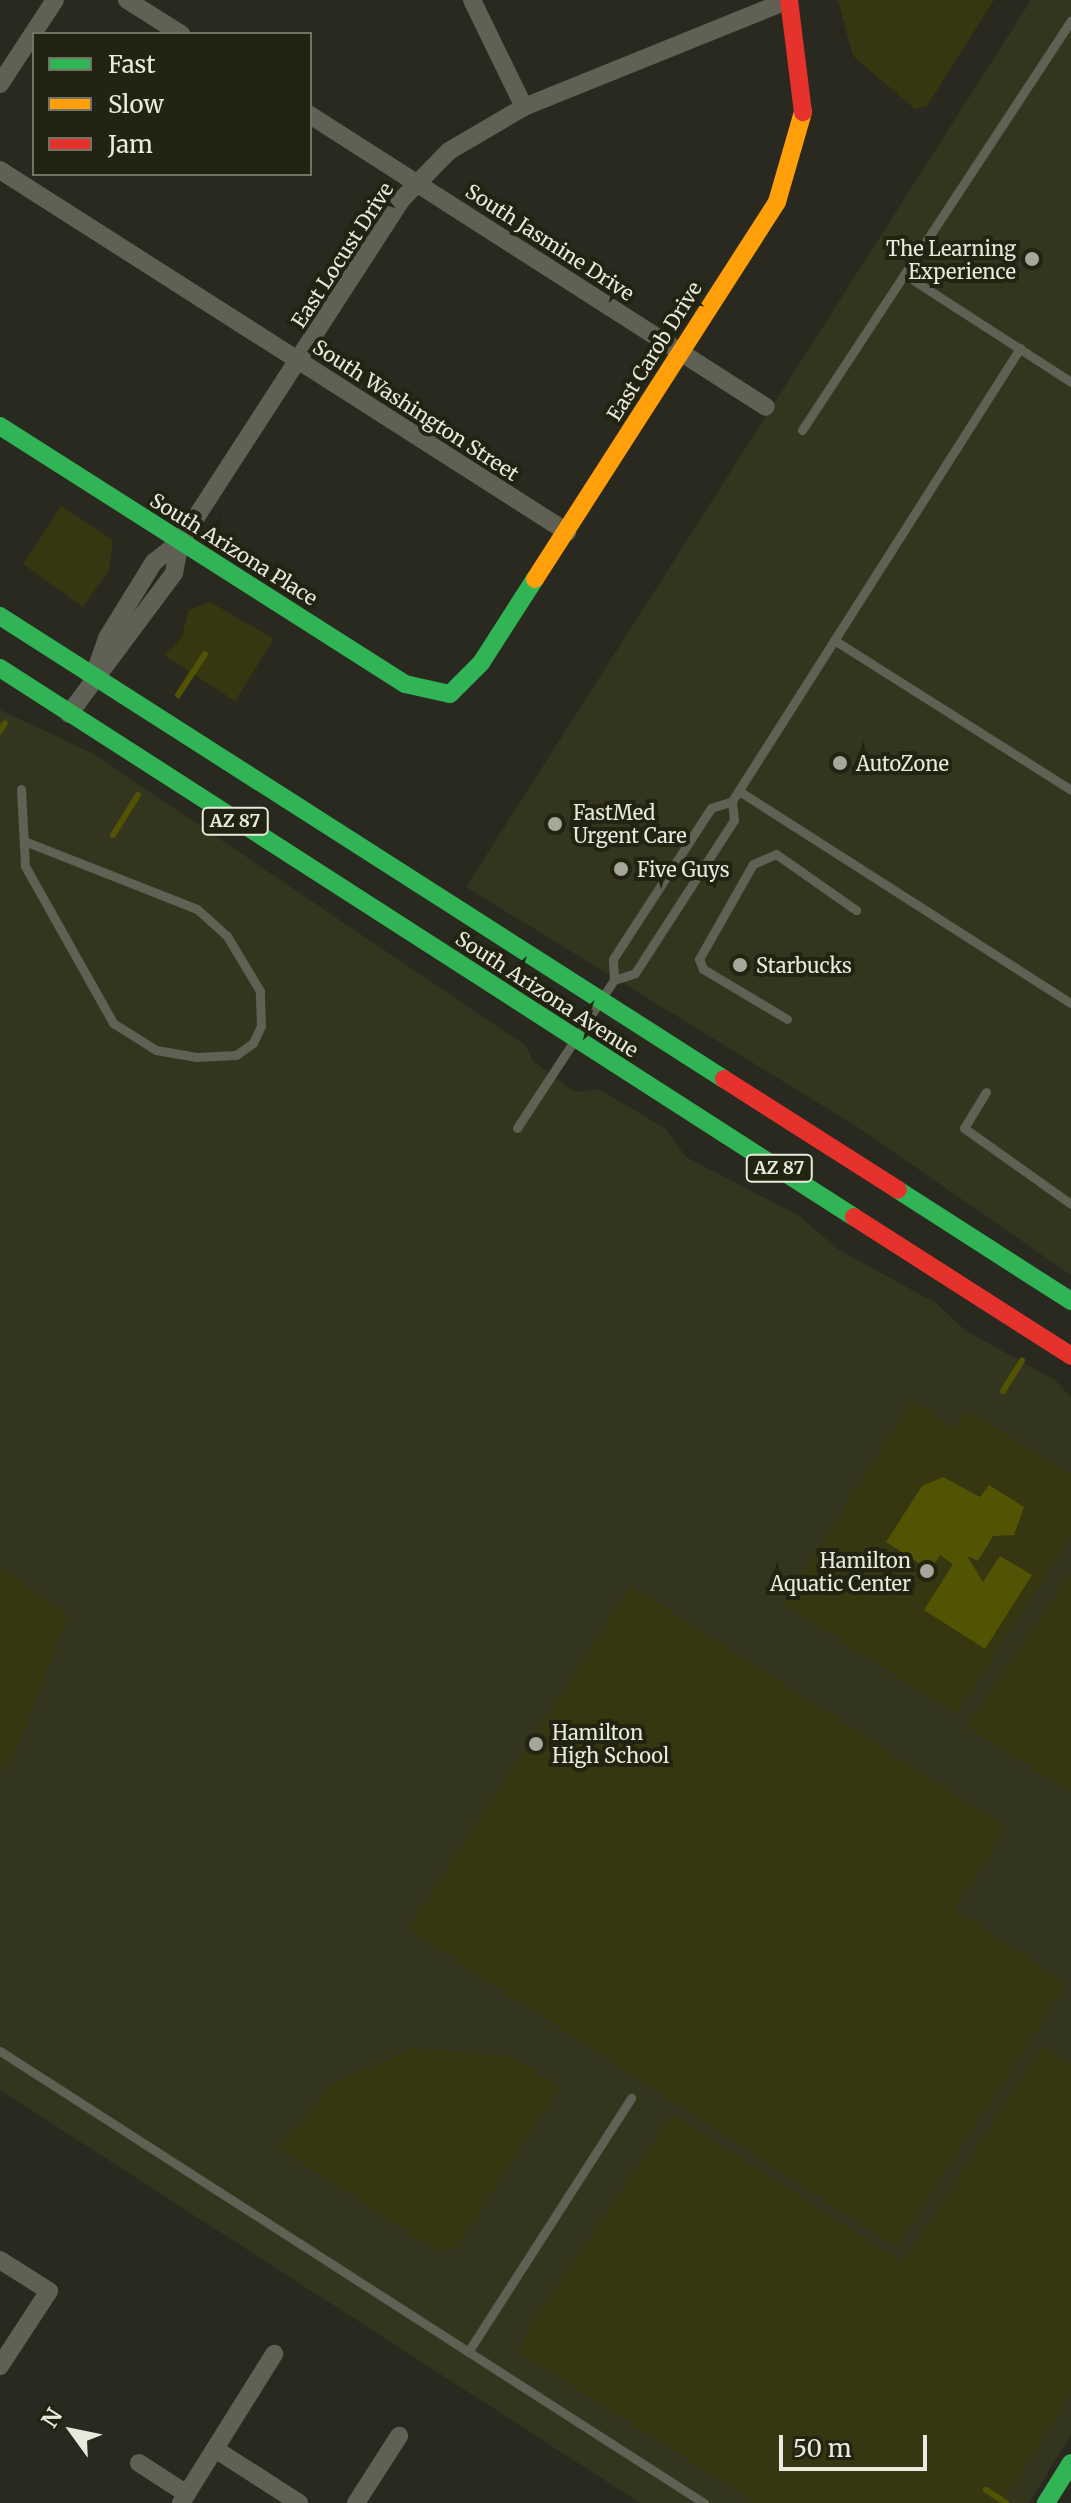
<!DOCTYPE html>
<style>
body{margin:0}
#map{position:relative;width:1071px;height:2503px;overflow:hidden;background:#29291f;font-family:Merriweather,serif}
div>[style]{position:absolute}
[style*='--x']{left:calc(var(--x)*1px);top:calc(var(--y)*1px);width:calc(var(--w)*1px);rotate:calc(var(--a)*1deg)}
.built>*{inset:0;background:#34351e}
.green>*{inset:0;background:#363710}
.water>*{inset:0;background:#535304}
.stream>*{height:6px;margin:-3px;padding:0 3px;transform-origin:3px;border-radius:3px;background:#535304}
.lane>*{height:9px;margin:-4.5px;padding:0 4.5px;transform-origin:4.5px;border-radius:4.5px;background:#606054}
.street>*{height:18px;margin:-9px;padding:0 9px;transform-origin:9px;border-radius:9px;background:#606054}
.fast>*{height:18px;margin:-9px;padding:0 9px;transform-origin:9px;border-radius:9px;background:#30b455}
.slow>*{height:18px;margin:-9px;padding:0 9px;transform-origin:9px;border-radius:9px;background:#ff9f0a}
.jam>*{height:18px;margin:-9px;padding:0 9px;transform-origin:9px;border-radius:9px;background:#e5322d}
.dots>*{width:22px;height:22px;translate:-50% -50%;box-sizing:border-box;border:4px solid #232312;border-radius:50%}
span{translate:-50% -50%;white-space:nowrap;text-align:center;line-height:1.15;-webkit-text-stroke:8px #232312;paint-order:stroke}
.shield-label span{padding:2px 6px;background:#232312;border:2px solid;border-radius:6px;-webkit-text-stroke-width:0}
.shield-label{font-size:18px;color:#e9eade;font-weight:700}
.street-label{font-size:20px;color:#e9eade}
.poi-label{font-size:20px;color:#e9eade}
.right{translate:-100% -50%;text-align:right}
.left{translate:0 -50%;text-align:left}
.legend{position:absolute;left:32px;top:32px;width:280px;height:144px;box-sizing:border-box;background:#232312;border:2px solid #727364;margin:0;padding:10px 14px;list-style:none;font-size:24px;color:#e9eade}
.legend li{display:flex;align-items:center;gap:16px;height:40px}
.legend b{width:40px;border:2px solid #727364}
.north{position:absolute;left:32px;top:2391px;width:80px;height:80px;-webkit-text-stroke:6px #232312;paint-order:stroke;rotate:303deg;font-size:22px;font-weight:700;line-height:32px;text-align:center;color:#e9eade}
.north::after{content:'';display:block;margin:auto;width:28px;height:36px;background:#e9eade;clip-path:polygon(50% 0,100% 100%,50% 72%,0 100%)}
.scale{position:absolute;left:779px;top:2435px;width:148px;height:36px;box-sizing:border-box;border:4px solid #e9eade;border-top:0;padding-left:10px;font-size:24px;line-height:28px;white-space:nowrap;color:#e9eade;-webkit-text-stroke:6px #232312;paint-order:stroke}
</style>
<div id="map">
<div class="built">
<i style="clip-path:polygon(1031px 0,1071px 0,1071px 1275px,856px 1126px,466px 887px)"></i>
<i style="clip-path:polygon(0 710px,92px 753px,525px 1045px,534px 1062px,575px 1092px,599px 1089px,666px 1129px,686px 1157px,798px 1215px,839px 1250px,936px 1303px,966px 1331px,1055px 1380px,1071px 1397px,1071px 2435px,1029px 2503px,640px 2503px,0 2090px)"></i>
</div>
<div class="green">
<i style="clip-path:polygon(838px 0,994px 0,927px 106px,915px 109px,853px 56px)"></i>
<i style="clip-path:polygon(61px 506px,113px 540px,109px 570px,83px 607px,23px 564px)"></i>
<i style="clip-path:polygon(210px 602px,274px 639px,235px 701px,164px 655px,181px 639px,189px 610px)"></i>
<i style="clip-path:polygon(912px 1401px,955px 1429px,968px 1411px,1071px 1475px,1071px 1537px,956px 1714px,783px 1604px)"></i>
<i style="clip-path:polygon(0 1567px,68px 1615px,21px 1740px,0 1773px)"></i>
<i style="clip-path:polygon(1071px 1573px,1071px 1793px,967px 1726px)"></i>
<i style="clip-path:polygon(631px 1586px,1007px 1828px,954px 1909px,1067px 1984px,896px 2247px,408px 1929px)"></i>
<i style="clip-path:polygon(1042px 2046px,1071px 2066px,1071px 2394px,1002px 2503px,756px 2503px,521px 2353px,527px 2331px,673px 2114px,903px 2263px)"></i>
<i style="clip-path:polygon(410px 2048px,507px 2056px,561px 2086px,455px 2249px,438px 2251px,279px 2148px,332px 2085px)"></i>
</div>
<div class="water">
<i style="clip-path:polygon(943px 1477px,980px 1497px,989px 1485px,1024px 1507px,1014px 1535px,993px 1536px,978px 1561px,967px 1556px,983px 1582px,1000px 1556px,1032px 1575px,985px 1649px,924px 1610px,953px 1564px,940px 1555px,930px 1570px,886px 1542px,922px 1486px)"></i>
</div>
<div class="stream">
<i style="--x:178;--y:695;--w:49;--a:-56.6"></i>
<i style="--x:0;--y:731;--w:9;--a:-58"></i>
<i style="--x:113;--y:835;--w:47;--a:-58"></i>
<i style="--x:1003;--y:1391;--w:36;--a:-58"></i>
<i style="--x:986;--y:2490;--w:24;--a:33"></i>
</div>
<div class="lane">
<i style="--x:904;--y:274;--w:199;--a:32.9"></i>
<i style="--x:802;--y:430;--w:490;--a:-56.7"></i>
<i style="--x:834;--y:640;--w:280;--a:32.3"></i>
<i style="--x:21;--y:789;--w:77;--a:87"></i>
<i style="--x:25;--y:866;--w:180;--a:60.7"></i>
<i style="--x:113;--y:1023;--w:51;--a:32.1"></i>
<i style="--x:156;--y:1050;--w:41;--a:9.9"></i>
<i style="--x:196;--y:1057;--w:40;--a:-2.9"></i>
<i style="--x:236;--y:1055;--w:21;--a:-35"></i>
<i style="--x:253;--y:1043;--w:19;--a:-65"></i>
<i style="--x:261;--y:1026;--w:35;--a:-92"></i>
<i style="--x:260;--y:991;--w:64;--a:-121"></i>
<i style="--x:227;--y:936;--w:40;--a:-138"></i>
<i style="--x:197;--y:909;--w:186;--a:-158.5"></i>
<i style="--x:739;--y:791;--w:394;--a:32.6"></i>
<i style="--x:614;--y:980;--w:21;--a:-93"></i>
<i style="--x:613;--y:959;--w:180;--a:-57"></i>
<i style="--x:711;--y:808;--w:22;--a:-18"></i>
<i style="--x:732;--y:801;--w:537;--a:-57.55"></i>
<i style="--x:787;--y:1019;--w:98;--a:-149.2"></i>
<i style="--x:703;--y:969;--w:11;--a:-112"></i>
<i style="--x:699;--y:959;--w:109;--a:-60.4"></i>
<i style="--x:753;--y:864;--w:25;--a:-23"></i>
<i style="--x:776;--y:854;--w:98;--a:35"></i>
<i style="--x:986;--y:1092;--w:42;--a:121.4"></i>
<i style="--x:964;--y:1128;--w:131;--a:35.4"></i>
<i style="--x:517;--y:1128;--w:177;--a:-56.8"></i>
<i style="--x:614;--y:980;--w:22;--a:-18"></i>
<i style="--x:635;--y:973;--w:182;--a:-57.1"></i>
<i style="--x:734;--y:820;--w:19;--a:-96"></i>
<i style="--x:0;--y:2051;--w:837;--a:32.7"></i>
<i style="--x:468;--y:2352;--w:302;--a:-57.3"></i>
</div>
<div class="street">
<i style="--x:127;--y:0;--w:64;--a:32.2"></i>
<i style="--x:472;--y:0;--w:119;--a:64.1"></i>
<i style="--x:0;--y:84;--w:100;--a:-56.8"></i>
<i style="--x:310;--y:115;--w:541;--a:32.63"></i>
<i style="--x:0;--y:170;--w:673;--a:32.56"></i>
<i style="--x:94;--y:676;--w:40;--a:-71.1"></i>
<i style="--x:107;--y:638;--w:89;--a:-58.3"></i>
<i style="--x:154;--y:562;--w:33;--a:-38"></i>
<i style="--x:180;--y:542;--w:409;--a:-57.1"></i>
<i style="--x:402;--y:199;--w:67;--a:-45.6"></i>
<i style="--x:449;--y:151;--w:87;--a:-30.4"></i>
<i style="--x:524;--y:107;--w:286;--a:-22"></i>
<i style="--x:69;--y:714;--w:176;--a:-53.3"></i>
<i style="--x:174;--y:573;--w:32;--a:-79"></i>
<i style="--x:0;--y:2260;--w:58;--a:32.3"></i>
<i style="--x:49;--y:2291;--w:90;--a:123.2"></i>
<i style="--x:215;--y:2449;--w:100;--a:32.7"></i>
<i style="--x:139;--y:2463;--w:57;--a:32.9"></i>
<i style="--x:181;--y:2503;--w:176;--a:-58"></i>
<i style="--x:356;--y:2503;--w:80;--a:-57.3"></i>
</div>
<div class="fast">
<i style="--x:0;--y:426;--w:480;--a:32.5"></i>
<i style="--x:405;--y:684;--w:46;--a:12.5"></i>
<i style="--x:450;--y:694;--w:44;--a:-45"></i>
<i style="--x:481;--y:663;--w:100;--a:-57.3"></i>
<i style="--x:0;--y:616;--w:859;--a:32.6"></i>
<i style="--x:0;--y:668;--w:1015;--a:32.74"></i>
<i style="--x:898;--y:1190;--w:206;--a:32.7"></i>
<i style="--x:1046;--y:2503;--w:47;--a:-58"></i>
</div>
<div class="slow">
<i style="--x:535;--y:579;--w:448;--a:-57.3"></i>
<i style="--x:777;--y:202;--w:94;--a:-73.9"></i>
</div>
<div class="jam">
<i style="--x:789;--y:0;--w:113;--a:82.9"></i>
<i style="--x:724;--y:1079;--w:206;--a:32.5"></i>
<i style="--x:854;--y:1217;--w:258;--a:32.6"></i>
</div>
<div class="dots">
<i style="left:1032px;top:259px;background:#a6a69b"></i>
<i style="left:840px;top:763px;background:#a6a69b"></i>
<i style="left:555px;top:824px;background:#a6a69b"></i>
<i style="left:621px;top:869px;background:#a6a69b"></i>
<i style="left:740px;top:965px;background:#a6a69b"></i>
<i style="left:927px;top:1571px;background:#a6a69b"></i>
<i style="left:536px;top:1744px;background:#a6a69b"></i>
</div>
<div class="shield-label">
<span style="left:235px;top:821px">AZ 87</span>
<span style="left:779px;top:1168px">AZ 87</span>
</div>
<div class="street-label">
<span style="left:550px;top:242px;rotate:33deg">South Jasmine Drive</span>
<span style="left:342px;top:255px;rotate:-57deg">East Locust Drive</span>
<span style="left:654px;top:351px;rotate:-58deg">East Carob Drive</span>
<span style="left:416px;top:410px;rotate:33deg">South Washington Street</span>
<span style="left:234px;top:549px;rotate:32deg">South Arizona Place</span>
<span style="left:547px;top:994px;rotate:33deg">South Arizona Avenue</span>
</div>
<div class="poi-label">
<span class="right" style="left:1016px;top:260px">The Learning<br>Experience</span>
<span class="left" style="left:856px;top:763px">AutoZone</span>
<span class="left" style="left:573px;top:824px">FastMed<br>Urgent Care</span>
<span class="left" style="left:637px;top:869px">Five Guys</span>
<span class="left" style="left:756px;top:965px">Starbucks</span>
<span class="right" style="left:911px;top:1572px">Hamilton<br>Aquatic Center</span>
<span class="left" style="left:552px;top:1744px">Hamilton<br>High School</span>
</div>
<ul class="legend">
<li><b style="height:10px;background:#30b455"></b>Fast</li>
<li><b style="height:10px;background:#ff9f0a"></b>Slow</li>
<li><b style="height:10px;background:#e5322d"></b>Jam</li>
</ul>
<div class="north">N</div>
<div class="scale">50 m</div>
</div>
